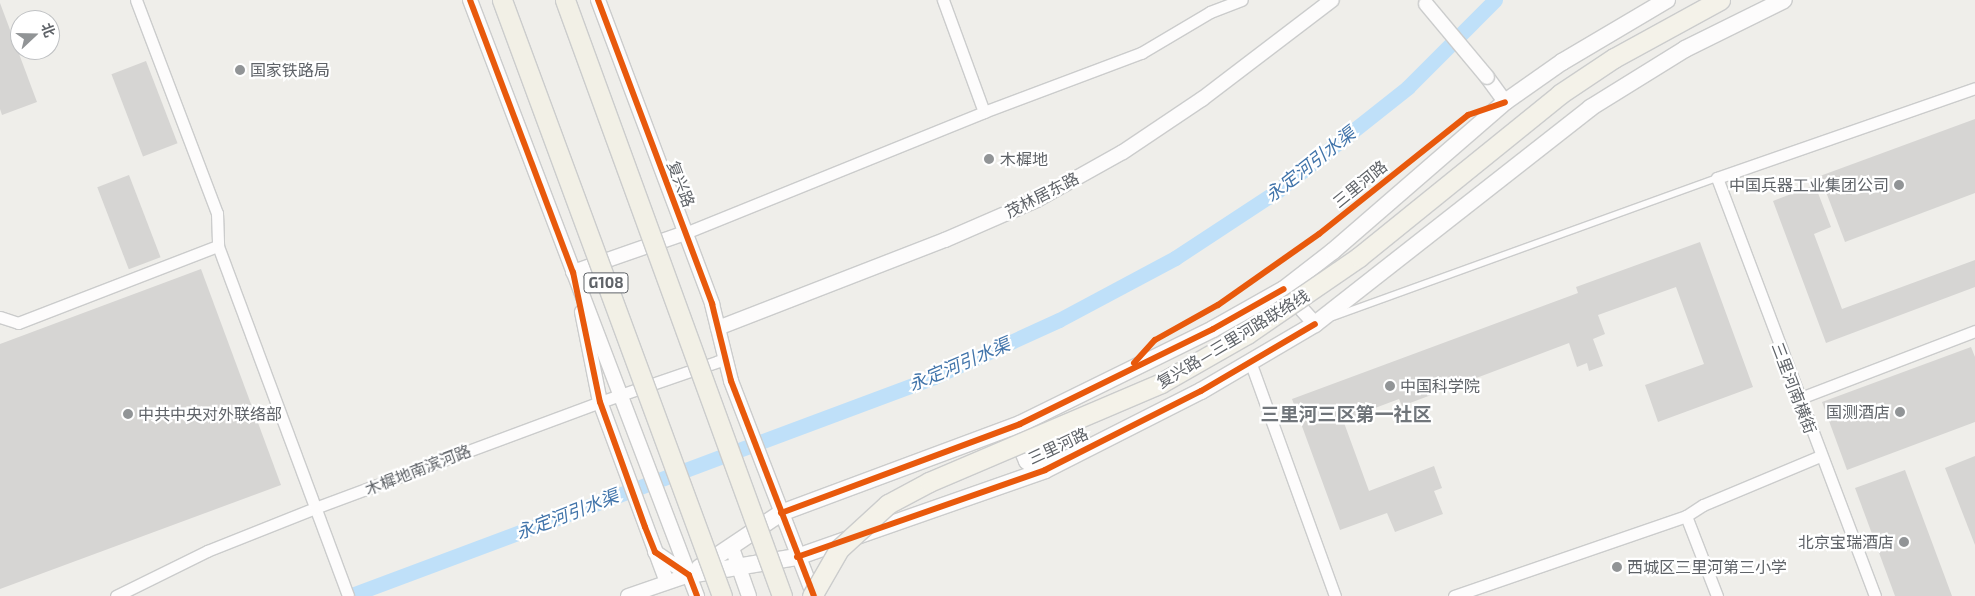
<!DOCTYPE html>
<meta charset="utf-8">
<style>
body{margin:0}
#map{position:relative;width:1975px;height:596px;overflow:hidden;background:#efeeea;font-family:"Exo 2","Noto Sans SC",sans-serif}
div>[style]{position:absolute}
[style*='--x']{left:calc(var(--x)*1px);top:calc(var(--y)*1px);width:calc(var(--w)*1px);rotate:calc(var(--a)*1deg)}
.canal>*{height:15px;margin:-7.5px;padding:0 7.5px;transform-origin:7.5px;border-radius:7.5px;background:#bfe0f9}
.building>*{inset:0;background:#d6d5d3;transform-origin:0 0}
.roads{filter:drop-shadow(1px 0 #cbcccc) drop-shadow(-1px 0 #cbcccc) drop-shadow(0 1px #cbcccc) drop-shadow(0 -1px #cbcccc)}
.service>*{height:5.5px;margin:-2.75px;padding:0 2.75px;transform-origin:2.75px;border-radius:2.75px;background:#fdfcfc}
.minor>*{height:11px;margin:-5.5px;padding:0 5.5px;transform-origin:5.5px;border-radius:5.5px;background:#fdfcfc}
.tertiary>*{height:14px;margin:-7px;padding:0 7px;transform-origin:7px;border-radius:7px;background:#fdfcfc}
.secondary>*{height:16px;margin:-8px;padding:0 8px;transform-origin:8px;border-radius:8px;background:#fdfcfc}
.bridges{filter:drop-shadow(1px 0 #cbcccc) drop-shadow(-1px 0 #cbcccc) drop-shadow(0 1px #cbcccc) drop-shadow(0 -1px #cbcccc)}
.tertiary-bridge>*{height:14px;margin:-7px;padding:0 7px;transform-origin:7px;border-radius:7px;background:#fdfcfc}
.primary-bridge>*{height:19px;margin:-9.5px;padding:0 9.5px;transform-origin:9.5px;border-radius:9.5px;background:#f4f2e9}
.trunk-bridge>*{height:19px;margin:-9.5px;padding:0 9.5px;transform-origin:9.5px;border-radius:9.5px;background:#f2f0e6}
.cycleway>*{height:6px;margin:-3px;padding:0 3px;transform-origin:3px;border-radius:3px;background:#e8590c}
.dots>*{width:14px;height:14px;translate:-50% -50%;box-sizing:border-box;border:2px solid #fff;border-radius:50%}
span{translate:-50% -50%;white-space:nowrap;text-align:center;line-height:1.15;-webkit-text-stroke:4.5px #fff;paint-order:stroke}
.shield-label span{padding:1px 4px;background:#fff;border:1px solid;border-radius:4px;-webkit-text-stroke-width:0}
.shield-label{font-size:15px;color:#5f6368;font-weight:700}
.poi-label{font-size:16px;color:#5f6368}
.left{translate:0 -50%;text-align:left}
.right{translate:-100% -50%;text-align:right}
.street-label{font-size:16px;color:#5f6368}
.water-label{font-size:18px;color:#4174aa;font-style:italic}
.quarter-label{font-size:19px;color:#70757a;font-weight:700}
.north{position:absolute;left:10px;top:10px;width:50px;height:50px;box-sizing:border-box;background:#fff;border:1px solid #bfc1c3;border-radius:50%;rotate:69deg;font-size:14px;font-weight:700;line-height:20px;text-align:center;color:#5f6368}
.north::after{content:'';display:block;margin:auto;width:18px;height:22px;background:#919496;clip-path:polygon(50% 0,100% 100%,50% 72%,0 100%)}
</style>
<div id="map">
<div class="canal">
<i style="--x:349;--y:596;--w:625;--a:-20.52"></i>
<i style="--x:934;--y:377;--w:137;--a:-24.5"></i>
<i style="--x:1059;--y:320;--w:132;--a:-28.1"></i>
<i style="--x:1175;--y:258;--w:122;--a:-33.3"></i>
<i style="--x:1277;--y:191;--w:167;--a:-38.4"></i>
<i style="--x:1408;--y:87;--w:123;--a:-45"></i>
</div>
<div class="building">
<i style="clip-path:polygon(0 3px,37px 102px,2px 115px,0 109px)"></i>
<i style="left:146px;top:61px;width:88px;height:37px;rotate:69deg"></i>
<i style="clip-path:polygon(1975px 119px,1975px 193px,1845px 242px,1820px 176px)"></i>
<i style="left:129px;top:175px;width:88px;height:34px;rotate:69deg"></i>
<i style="clip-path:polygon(1815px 185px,1831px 227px,1814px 234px,1842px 309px,1975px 260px,1975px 287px,1826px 343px,1773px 201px)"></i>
<i style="clip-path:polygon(1700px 242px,1753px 387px,1658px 422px,1645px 385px,1704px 364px,1676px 287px,1598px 315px,1605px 334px,1593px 339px,1603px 366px,1589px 371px,1587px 363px,1577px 367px,1569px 343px,1402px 406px,1399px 399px,1343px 420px,1369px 491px,1434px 466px,1442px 488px,1434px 491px,1443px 514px,1395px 532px,1387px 513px,1340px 530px,1292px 399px,1578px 293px,1576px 287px)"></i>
<i style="clip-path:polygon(201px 269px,281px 485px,0 589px,0 344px)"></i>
<i style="clip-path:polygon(1971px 347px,1975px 357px,1975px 422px,1847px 470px,1822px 402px)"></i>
<i style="clip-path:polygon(1975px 456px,1975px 545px,1945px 468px)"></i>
<i style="clip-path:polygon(1905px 470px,1952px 596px,1895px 596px,1855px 488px)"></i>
</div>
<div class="roads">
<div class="service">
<i style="--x:1333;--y:317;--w:408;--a:-19.9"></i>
</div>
<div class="minor">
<i style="--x:136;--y:0;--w:228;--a:69.2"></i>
<i style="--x:217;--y:213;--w:33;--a:88"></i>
<i style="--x:218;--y:246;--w:373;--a:69.6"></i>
<i style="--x:943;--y:0;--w:119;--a:69.9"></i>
<i style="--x:685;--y:233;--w:323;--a:-22"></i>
<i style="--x:984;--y:112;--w:168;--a:-20.6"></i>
<i style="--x:1141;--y:53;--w:80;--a:-30.7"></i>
<i style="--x:1210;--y:12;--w:34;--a:-21"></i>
<i style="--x:0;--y:317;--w:19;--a:18"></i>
<i style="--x:18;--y:323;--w:214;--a:-21.1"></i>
<i style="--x:1251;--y:364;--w:247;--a:70.1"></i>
<i style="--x:1798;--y:399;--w:190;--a:-21"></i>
<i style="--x:1686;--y:516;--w:86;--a:68.8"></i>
<i style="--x:116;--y:596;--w:102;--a:-26.3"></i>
<i style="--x:207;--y:551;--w:116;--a:-21.7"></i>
<i style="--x:315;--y:508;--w:304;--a:-20.4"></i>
<i style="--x:600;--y:402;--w:132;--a:-19"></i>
<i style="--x:1454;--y:596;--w:245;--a:-19"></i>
<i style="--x:1686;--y:516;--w:20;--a:-33"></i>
<i style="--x:1703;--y:505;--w:127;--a:-22.7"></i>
<i style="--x:1875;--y:596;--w:447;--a:-110.7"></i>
<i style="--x:1717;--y:178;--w:273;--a:-19.2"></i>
</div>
<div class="tertiary">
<i style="--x:470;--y:0;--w:638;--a:69.15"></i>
<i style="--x:598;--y:0;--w:325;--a:69.4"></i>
<i style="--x:712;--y:304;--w:79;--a:76.1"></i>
<i style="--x:731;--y:381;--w:230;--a:68.9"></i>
<i style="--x:1487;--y:77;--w:31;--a:54"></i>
<i style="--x:573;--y:272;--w:119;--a:-19.2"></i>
<i style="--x:1289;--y:295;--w:39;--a:48"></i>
<i style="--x:582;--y:312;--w:92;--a:78.7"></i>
<i style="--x:600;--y:402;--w:192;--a:69.6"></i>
<i style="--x:718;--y:328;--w:243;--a:-21.2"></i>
<i style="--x:945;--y:240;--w:100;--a:-23.5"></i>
<i style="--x:1037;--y:200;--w:98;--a:-29.2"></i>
<i style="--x:1123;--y:152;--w:95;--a:-33.9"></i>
<i style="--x:1202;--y:99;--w:163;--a:-37.3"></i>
<i style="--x:732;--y:548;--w:51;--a:70.5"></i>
<i style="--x:655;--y:552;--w:41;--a:34.1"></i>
<i style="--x:628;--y:596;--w:65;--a:-19"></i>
</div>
<div class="secondary">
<i style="--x:1020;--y:431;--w:11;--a:95"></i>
<i style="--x:1019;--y:442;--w:21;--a:67"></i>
<i style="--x:1027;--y:461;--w:20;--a:27"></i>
<i style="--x:699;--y:568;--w:99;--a:-33.9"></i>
<i style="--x:781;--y:513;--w:255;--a:-20.4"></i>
<i style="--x:1020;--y:424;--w:215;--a:-26.2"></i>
<i style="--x:1213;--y:329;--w:81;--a:-29.4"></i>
<i style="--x:1284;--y:289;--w:62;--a:-37.8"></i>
<i style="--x:1333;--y:251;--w:228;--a:-40.9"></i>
<i style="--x:1505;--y:102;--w:70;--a:-35.1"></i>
<i style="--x:1562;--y:62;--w:122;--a:-30.6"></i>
<i style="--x:689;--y:575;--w:109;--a:-9.5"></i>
<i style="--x:797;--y:557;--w:263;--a:-19.3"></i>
<i style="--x:1045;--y:470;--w:175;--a:-26.9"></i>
<i style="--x:1201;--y:391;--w:132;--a:-30.4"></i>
<i style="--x:1315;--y:324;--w:350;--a:-38.1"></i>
<i style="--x:1590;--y:108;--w:112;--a:-31.8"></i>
<i style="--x:1685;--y:49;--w:110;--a:-26.3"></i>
</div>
</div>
<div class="bridges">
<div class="tertiary-bridge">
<i style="--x:1426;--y:4;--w:95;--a:50.1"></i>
</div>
<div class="primary-bridge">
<i style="--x:812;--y:596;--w:54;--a:-60.1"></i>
<i style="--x:839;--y:549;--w:67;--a:-42.6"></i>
<i style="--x:888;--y:504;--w:47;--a:-28.2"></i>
<i style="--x:929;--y:482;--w:252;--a:-23.1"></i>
<i style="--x:1161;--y:383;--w:99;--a:-29.7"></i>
<i style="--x:1247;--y:334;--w:136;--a:-34.5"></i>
<i style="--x:1359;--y:257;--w:259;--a:-39"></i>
<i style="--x:1560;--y:94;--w:65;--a:-33.7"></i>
<i style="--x:1614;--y:58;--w:121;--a:-28.7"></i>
</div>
<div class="trunk-bridge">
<i style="--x:502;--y:0;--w:635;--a:69.74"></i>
<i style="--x:565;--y:0;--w:634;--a:69.99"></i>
</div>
</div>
<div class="cycleway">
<i style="--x:470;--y:0;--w:291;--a:69.3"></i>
<i style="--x:573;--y:272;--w:133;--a:78.3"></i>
<i style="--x:600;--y:402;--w:133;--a:70.2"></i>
<i style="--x:645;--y:527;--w:27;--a:68"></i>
<i style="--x:655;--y:552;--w:41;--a:34.1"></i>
<i style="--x:689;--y:575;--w:22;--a:69"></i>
<i style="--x:598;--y:0;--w:325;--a:69.4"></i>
<i style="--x:712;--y:304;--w:79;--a:76.1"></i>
<i style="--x:731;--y:381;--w:230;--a:68.9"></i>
<i style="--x:1134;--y:363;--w:31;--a:-48"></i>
<i style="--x:1155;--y:340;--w:72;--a:-29.1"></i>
<i style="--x:1218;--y:305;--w:123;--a:-35.1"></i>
<i style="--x:1319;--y:234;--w:191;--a:-38.6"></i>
<i style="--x:1468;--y:115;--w:39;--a:-19"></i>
<i style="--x:781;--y:513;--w:255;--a:-20.4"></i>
<i style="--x:1020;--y:424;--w:215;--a:-26.2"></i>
<i style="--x:1213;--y:329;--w:81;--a:-29.4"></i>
<i style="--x:797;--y:557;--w:263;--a:-19.3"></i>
<i style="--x:1045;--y:470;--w:175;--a:-26.9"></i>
<i style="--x:1201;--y:391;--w:132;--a:-30.4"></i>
</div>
<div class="dots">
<i style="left:240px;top:70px;background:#919496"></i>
<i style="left:989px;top:159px;background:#919496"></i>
<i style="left:1899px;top:185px;background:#919496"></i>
<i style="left:1390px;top:386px;background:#919496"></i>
<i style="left:1900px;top:412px;background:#919496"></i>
<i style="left:128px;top:414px;background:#919496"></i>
<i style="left:1904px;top:542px;background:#919496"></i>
<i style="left:1617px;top:567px;background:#919496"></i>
</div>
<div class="shield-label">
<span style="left:606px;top:283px">G108</span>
</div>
<div class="poi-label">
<span class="left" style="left:250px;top:70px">国家铁路局</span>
<span class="left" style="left:1000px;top:159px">木樨地</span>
<span class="right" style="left:1889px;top:185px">中国兵器工业集团公司</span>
<span class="left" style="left:1400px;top:386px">中国科学院</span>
<span class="right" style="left:1890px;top:412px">国测酒店</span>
<span class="left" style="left:138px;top:414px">中共中央对外联络部</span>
<span class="right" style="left:1894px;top:542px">北京宝瑞酒店</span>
<span class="left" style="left:1627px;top:567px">西城区三里河第三小学</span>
</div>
<div class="street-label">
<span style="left:681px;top:184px;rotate:69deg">复兴路</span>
<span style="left:1360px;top:184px;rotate:-39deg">三里河路</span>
<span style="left:1042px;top:195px;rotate:-27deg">茂林居东路</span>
<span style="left:1233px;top:339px;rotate:-31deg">复兴路—三里河路联络线</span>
<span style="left:1794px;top:388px;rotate:69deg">三里河南横街</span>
<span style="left:1058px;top:446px;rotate:-25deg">三里河路</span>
<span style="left:418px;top:470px;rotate:-21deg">木樨地南滨河路</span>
</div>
<div class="water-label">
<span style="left:1310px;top:164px;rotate:-38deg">永定河引水渠</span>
<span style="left:959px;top:364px;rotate:-23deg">永定河引水渠</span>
<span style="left:567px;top:514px;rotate:-21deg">永定河引水渠</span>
</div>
<div class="quarter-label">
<span style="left:1346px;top:414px">三里河三区第一社区</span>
</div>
<div class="north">北</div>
</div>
